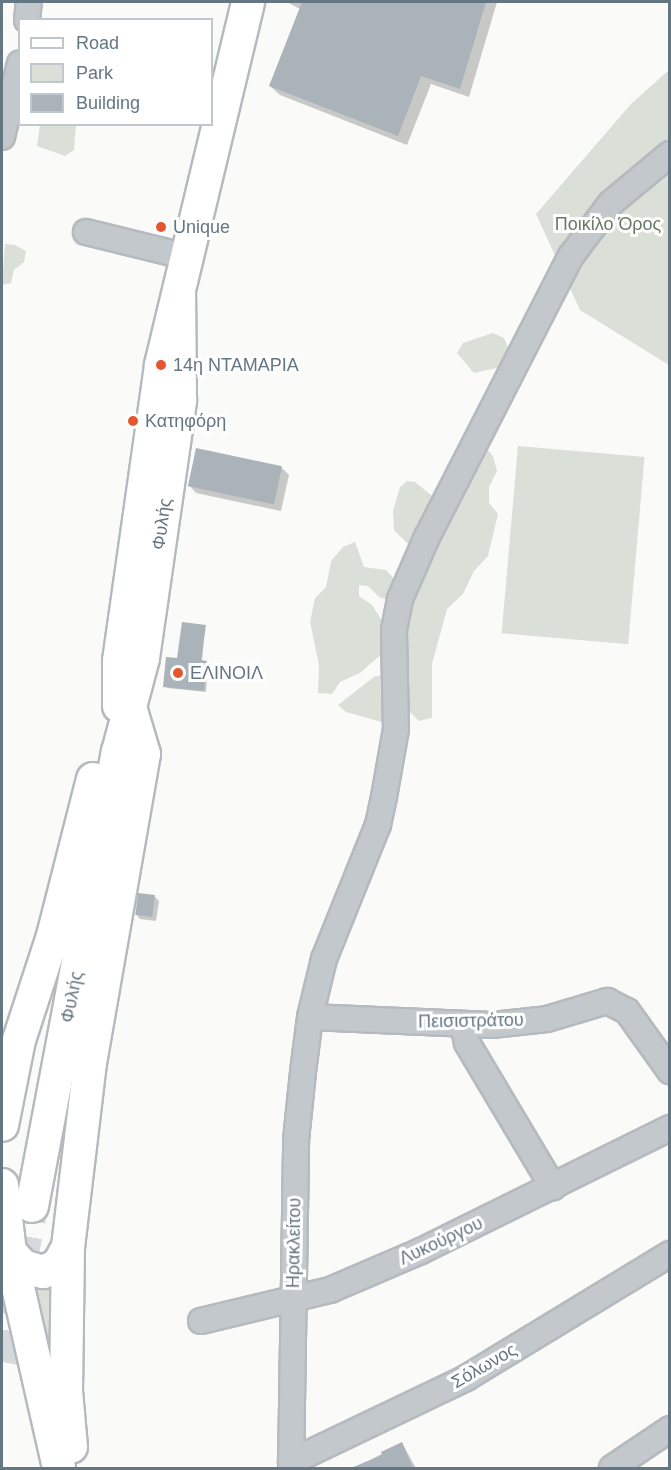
<!DOCTYPE html>
<meta charset="utf-8">
<style>
body{margin:0}
#map{position:relative;width:671px;height:1470px;overflow:hidden;background:#fafaf8;font-family:Helvetica,sans-serif}
div>[style]{position:absolute}
[style*='--x']{left:calc(var(--x)*1px);top:calc(var(--y)*1px);width:calc(var(--w)*1px);rotate:calc(var(--a)*1deg)}
.green>*{inset:0;background:#dadfd7;transform-origin:0 0}
.shadow>*{inset:0;background:#0003}
.building>*{inset:0;background:#aab3b9;transform-origin:0 0}
.major-tunnel>*{height:32px;margin-top:-16px;transform-origin:0;background:repeating-linear-gradient(90deg,#d5d9db 0 32px,transparent 0 48px)}
.roads{filter:drop-shadow(2px 0 #b5babe) drop-shadow(-2px 0 #b5babe) drop-shadow(0 2px #b5babe) drop-shadow(0 -2px #b5babe)}
.minor>*{height:24px;margin:-12px;padding:0 12px;transform-origin:12px;border-radius:12px;background:#c3c8cc}
.major>*{height:32px;margin:-16px;padding:0 16px;transform-origin:16px;border-radius:16px;background:#fff}
.dots>*{width:16px;height:16px;translate:-50% -50%;box-sizing:border-box;border:3px solid #fff;border-radius:50%}
span{translate:-50% -50%;white-space:nowrap;text-align:center;line-height:1.15;-webkit-text-stroke:6px #fff;paint-order:stroke}
.park-label{font-size:18px;color:#687a64}
.poi-label{font-size:18px;color:#657683}
.left{translate:0 -50%;text-align:left}
.street-label{font-size:18px;color:#657683}
.frame{position:absolute;inset:0;border:3px solid #657683;pointer-events:none}
.legend{position:absolute;left:18px;top:18px;width:195px;height:108px;box-sizing:border-box;background:#fff;border:2px solid #c1c8cd;margin:0;padding:8px 10px;list-style:none;font-size:18px;color:#657683}
.legend li{display:flex;align-items:center;gap:12px;height:30px}
.legend b{width:30px;border:2px solid #c1c8cd}
</style>
<div id="map">
<div class="green">
<i style="clip-path:polygon(669px 70px,669px 365px,580px 310px,536px 214px,631px 104px)"></i>
<i style="clip-path:polygon(40px 125px,76px 125px,74px 150px,65px 156px,37px 146px)"></i>
<i style="clip-path:polygon(5px 244px,15px 245px,26px 251px,24px 262px,14px 270px,11px 283px,2px 285px)"></i>
<i style="clip-path:polygon(493px 333px,504px 338px,509px 350px,501px 367px,474px 373px,457px 353px,463px 343px)"></i>
<i style="clip-path:polygon(483px 445px,493px 456px,497px 471px,489px 487px,489px 503px,498px 514px,488px 556px,474px 571px,463px 594px,447px 609px,432px 664px,432px 718px,419px 721px,408px 710px,402px 694px,405px 607px)"></i>
<i style="left:518px;top:446px;width:127px;height:188px;rotate:5deg"></i>
<i style="clip-path:polygon(407px 481px,415px 482px,436px 499px,411px 547px,394px 530px,393px 511px,400px 487px)"></i>
<i style="clip-path:polygon(355px 542px,364px 567px,386px 570px,395px 580px,392px 601px,379px 597px,368px 586px,359px 585px,359px 596px,372px 605px,381px 619px,385px 651px,360px 673px,340px 682px,332px 694px,318px 693px,319px 665px,310px 622px,315px 598px,326px 587px,331px 561px,343px 547px)"></i>
<i style="clip-path:polygon(385px 674px,385px 723px,346px 712px,338px 705px,374px 677px)"></i>
<i style="clip-path:polygon(29px 1277px,54px 1279px,64px 1428px)"></i>
</div>
<div class="shadow">
<i style="clip-path:polygon(287px 2px,497px 2px,469px 97px,431px 84px,407px 145px,280px 95px,270px 86px,300px 9px)"></i>
<i style="clip-path:polygon(282px 468px,289px 475px,281px 511px,196px 493px,189px 485px)"></i>
<i style="clip-path:polygon(205px 627px,202px 662px,208px 664px,206px 692px,167px 688px)"></i>
<i style="clip-path:polygon(154px 896px,159px 901px,156px 921px,140px 919px,136px 914px)"></i>
<i style="clip-path:polygon(402px 1443px,416px 1468px,357px 1468px,359px 1466px)"></i>
</div>
<div class="building">
<i style="clip-path:polygon(302px 2px,486px 2px,460px 89px,421px 76px,398px 136px,269px 86px)"></i>
<i style="left:196px;top:448px;width:88px;height:39px;rotate:12deg"></i>
<i style="clip-path:polygon(182px 622px,206px 625px,201px 660px,207px 661px,204px 691px,163px 687px,166px 657px,177px 658px)"></i>
<i style="left:138px;top:893px;width:17px;height:22px;rotate:7deg"></i>
<i style="clip-path:polygon(402px 1442px,413px 1468px,351px 1468px,382px 1455px,381px 1452px)"></i>
</div>
<div class="major-tunnel">
<i style="--x:2;--y:1362;--w:159;--a:-79.1"></i>
</div>
<div class="roads">
<div class="minor">
<i style="--x:27;--y:20;--w:18;--a:-84"></i>
<i style="--x:2;--y:137;--w:76;--a:-76.3"></i>
<i style="--x:86;--y:232;--w:105;--a:13.8"></i>
<i style="--x:310;--y:1017;--w:182;--a:2.5"></i>
<i style="--x:492;--y:1025;--w:55;--a:-6.2"></i>
<i style="--x:547;--y:1019;--w:63;--a:-16.7"></i>
<i style="--x:607;--y:1001;--w:22;--a:27"></i>
<i style="--x:627;--y:1011;--w:74;--a:54.4"></i>
<i style="--x:463;--y:1025;--w:18;--a:77"></i>
<i style="--x:467;--y:1043;--w:168;--a:59.2"></i>
<i style="--x:201;--y:1321;--w:133;--a:-13.5"></i>
<i style="--x:330;--y:1290;--w:99;--a:-23.2"></i>
<i style="--x:421;--y:1251;--w:278;--a:-26.3"></i>
<i style="--x:291;--y:1462;--w:194;--a:-25.6"></i>
<i style="--x:466;--y:1378;--w:239;--a:-31.3"></i>
<i style="--x:291;--y:1468;--w:328;--a:-89.1"></i>
<i style="--x:296;--y:1140;--w:68;--a:-84.1"></i>
<i style="--x:303;--y:1072;--w:55;--a:-82.7"></i>
<i style="--x:310;--y:1017;--w:60;--a:-76.4"></i>
<i style="--x:324;--y:959;--w:144;--a:-68.1"></i>
<i style="--x:378;--y:825;--w:29;--a:-78"></i>
<i style="--x:384;--y:797;--w:69;--a:-80"></i>
<i style="--x:396;--y:729;--w:99;--a:-91.2"></i>
<i style="--x:394;--y:630;--w:32;--a:-79"></i>
<i style="--x:400;--y:599;--w:68;--a:-66.5"></i>
<i style="--x:427;--y:537;--w:316;--a:-62.9"></i>
<i style="--x:571;--y:256;--w:66;--a:-53"></i>
<i style="--x:611;--y:203;--w:77;--a:-39.7"></i>
<i style="--x:612;--y:1468;--w:70;--a:-33.9"></i>
</div>
<div class="major">
<i style="--x:119;--y:706;--w:45;--a:-90"></i>
<i style="--x:119;--y:661;--w:299;--a:-81.9"></i>
<i style="--x:161;--y:365;--w:373;--a:-76.5"></i>
<i style="--x:2;--y:1125;--w:87;--a:-78.7"></i>
<i style="--x:19;--y:1040;--w:109;--a:-71.9"></i>
<i style="--x:53;--y:936;--w:162;--a:-75.7"></i>
<i style="--x:2;--y:1185;--w:67;--a:83.2"></i>
<i style="--x:10;--y:1252;--w:221;--a:77.2"></i>
<i style="--x:32;--y:1206;--w:462;--a:-79.3"></i>
<i style="--x:118;--y:752;--w:97;--a:-75.1"></i>
<i style="--x:143;--y:658;--w:261;--a:-81.8"></i>
<i style="--x:180;--y:400;--w:107;--a:-90.5"></i>
<i style="--x:68;--y:1247;--w:144;--a:90.8"></i>
<i style="--x:66;--y:1391;--w:56;--a:84.9"></i>
<i style="--x:10;--y:1252;--w:19;--a:47"></i>
<i style="--x:23;--y:1266;--w:21;--a:17"></i>
<i style="--x:43;--y:1272;--w:17;--a:-25"></i>
<i style="--x:58;--y:1265;--w:21;--a:-61"></i>
<i style="--x:68;--y:1247;--w:185;--a:-83.2"></i>
<i style="--x:90;--y:1063;--w:314;--a:-80.1"></i>
<i style="--x:144;--y:754;--w:49;--a:-106.6"></i>
</div>
</div>
<div class="dots">
<i style="left:161px;top:227px;background:#e4572e"></i>
<i style="left:161px;top:365px;background:#e4572e"></i>
<i style="left:133px;top:421px;background:#e4572e"></i>
<i style="left:178px;top:673px;background:#e4572e"></i>
</div>
<div class="park-label">
<span style="left:608px;top:224px">Ποικίλο Όρος</span>
</div>
<div class="poi-label">
<span class="left" style="left:173px;top:227px">Unique</span>
<span class="left" style="left:173px;top:365px">14η ΝΤΑΜΑΡΙΑ</span>
<span class="left" style="left:145px;top:421px">Κατηφόρη</span>
<span class="left" style="left:190px;top:673px">ΕΛΙΝΟΙΛ</span>
</div>
<div class="street-label">
<span style="left:162px;top:524px;rotate:-82deg">Φυλής</span>
<span style="left:72px;top:997px;rotate:-79deg">Φυλής</span>
<span style="left:471px;top:1021px;rotate:-1deg">Πεισιστράτου</span>
<span style="left:441px;top:1241px;rotate:-25deg">Λυκούργου</span>
<span style="left:294px;top:1243px;rotate:-89deg">Ηρακλείτου</span>
<span style="left:484px;top:1366px;rotate:-30deg">Σόλωνος</span>
</div>
<div class="frame"></div>
<ul class="legend">
<li><b style="height:8px;background:#fff"></b>Road</li>
<li><b style="height:16px;background:#dadfd7"></b>Park</li>
<li><b style="height:16px;background:#aab3b9"></b>Building</li>
</ul>
</div>
